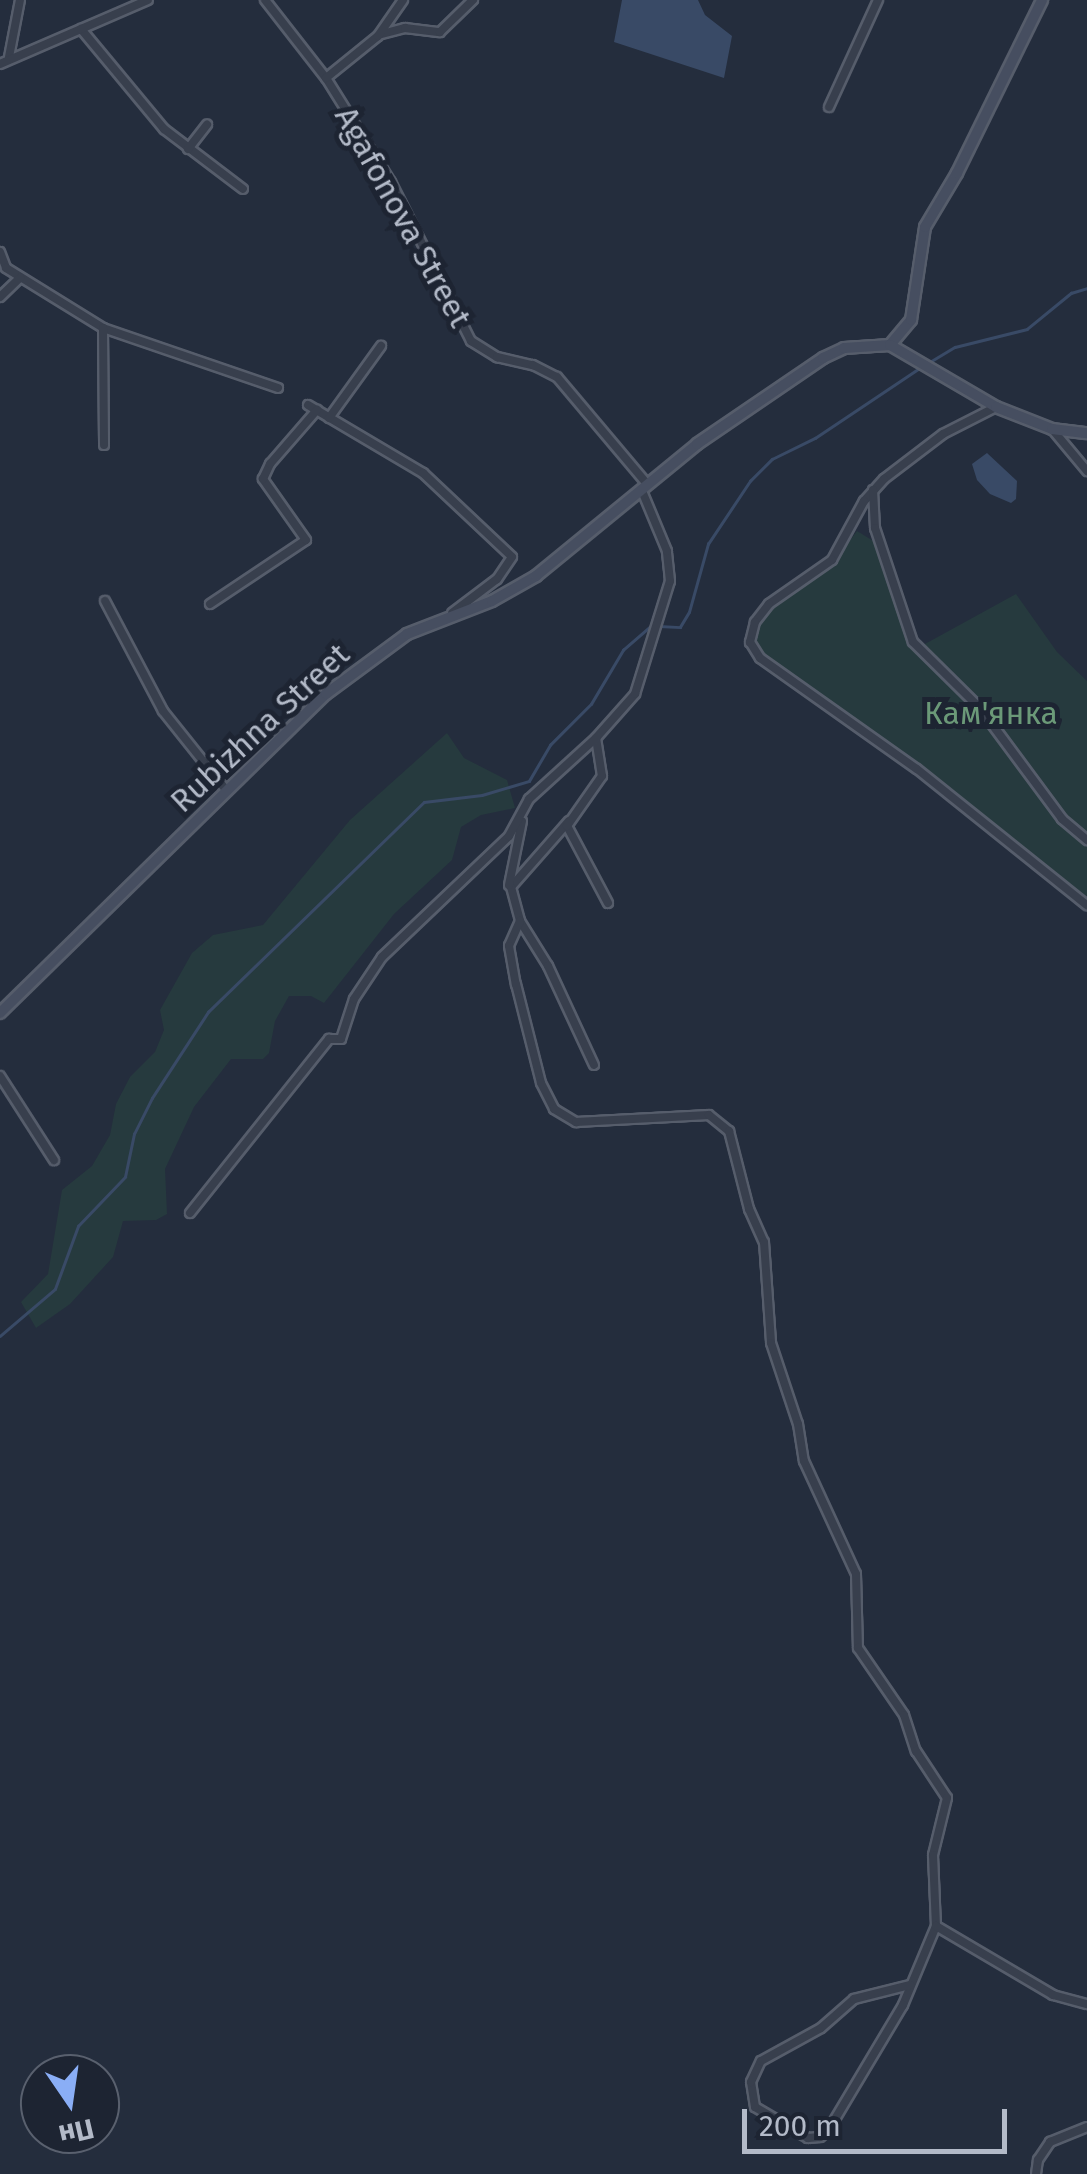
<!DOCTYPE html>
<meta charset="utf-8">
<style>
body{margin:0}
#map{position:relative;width:1087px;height:2174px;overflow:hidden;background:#242d3d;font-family:"Fira Sans",sans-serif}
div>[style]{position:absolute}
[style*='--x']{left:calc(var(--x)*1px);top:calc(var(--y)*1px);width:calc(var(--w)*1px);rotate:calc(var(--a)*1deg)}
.green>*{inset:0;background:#263a3e}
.water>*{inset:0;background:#394a66}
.stream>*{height:2.5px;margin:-1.25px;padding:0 1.25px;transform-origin:1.25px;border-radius:1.25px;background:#394a66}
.roads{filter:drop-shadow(2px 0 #565d6b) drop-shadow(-2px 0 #565d6b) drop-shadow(0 2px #565d6b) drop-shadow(0 -2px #565d6b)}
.street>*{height:8px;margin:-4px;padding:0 4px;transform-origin:4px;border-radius:4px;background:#383f4d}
.secondary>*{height:10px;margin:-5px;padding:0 5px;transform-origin:5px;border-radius:5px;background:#464e60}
span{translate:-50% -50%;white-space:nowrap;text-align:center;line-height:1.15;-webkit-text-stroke:10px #1d2432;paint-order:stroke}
.street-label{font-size:32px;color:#b3bac8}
.park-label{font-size:32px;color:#6b9978}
.north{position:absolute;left:20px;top:2054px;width:100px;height:100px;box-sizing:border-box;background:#1d2432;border:2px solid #59606e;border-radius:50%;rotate:167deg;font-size:28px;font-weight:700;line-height:40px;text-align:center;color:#b3bac8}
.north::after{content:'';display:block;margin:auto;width:35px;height:45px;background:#8aaef6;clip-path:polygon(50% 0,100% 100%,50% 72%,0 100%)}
.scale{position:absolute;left:742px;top:2109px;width:265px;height:45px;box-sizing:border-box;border:5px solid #b3bac8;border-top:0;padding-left:12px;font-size:30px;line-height:35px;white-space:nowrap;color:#b3bac8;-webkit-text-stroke:8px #1d2432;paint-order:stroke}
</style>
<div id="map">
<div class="green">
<i style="clip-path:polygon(857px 531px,875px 542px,914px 650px,1016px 594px,1057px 652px,1087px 681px,1087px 903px,755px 650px,757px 624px,774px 603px,835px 560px)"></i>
<i style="clip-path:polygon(447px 733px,464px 758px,507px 780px,515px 808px,481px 815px,461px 827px,452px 860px,394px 914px,324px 1003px,311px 996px,289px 996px,275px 1021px,269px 1053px,263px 1059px,231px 1059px,194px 1107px,165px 1169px,167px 1214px,156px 1220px,123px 1221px,113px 1257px,70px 1304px,36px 1328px,21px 1302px,48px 1274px,62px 1190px,92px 1166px,110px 1135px,116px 1104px,130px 1077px,155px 1052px,164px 1030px,160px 1010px,192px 953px,213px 935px,263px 925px,350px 820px)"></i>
</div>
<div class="water">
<i style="clip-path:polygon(622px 0,698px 0,705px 15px,732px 36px,724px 78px,614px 42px)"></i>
<i style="clip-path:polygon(987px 453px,1017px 481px,1016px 499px,1011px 503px,990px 494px,977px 480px,972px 464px)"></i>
</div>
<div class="stream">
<i style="--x:928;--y:363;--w:31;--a:-31"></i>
<i style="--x:955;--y:347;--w:74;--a:-14"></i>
<i style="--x:1027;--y:329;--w:57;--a:-39.3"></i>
<i style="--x:1071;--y:293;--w:17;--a:-17"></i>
<i style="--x:659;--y:626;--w:21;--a:3"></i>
<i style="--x:680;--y:627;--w:17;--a:-59"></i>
<i style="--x:689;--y:612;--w:71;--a:-74.4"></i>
<i style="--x:708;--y:544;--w:76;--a:-56.3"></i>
<i style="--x:750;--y:481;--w:31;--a:-45"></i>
<i style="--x:772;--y:459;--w:48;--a:-26"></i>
<i style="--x:815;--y:438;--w:128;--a:-33.8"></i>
<i style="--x:0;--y:1336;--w:72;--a:-40.5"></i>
<i style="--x:55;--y:1289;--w:67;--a:-69.9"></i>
<i style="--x:78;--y:1226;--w:68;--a:-46.2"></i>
<i style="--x:125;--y:1177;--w:44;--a:-78.2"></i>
<i style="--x:134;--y:1134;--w:40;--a:-63.4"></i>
<i style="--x:152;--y:1098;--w:103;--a:-56.9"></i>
<i style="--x:208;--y:1012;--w:301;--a:-44.2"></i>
<i style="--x:424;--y:802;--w:58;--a:-6.9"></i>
<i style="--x:482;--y:795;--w:49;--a:-16.6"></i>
<i style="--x:529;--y:781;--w:42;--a:-59.7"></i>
<i style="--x:550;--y:745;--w:58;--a:-45"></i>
<i style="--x:591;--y:704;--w:63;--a:-59.3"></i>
<i style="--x:623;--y:650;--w:37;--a:-41"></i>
</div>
<div class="roads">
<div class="street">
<i style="--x:265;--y:0;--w:99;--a:52"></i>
<i style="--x:326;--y:78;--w:123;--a:58"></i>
<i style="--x:391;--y:182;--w:178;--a:63.3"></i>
<i style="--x:471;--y:341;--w:31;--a:32"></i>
<i style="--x:497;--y:357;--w:37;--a:13"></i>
<i style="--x:533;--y:365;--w:27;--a:27"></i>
<i style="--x:557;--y:377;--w:141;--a:49.9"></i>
<i style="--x:81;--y:29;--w:130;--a:50.3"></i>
<i style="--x:164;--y:129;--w:99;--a:37.2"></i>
<i style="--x:382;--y:34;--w:24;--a:-15"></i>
<i style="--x:405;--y:28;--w:35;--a:7"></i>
<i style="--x:440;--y:32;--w:46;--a:-44.1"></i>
<i style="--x:9;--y:57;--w:58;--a:-79.1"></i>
<i style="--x:0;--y:64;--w:161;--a:-23.4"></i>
<i style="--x:326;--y:78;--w:67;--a:-38.9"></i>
<i style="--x:378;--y:36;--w:44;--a:-55.2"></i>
<i style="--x:829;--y:107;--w:118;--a:-65.4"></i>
<i style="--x:188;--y:149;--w:31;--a:-52"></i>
<i style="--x:0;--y:252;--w:17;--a:69"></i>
<i style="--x:6;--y:268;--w:114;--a:31.7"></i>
<i style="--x:103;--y:328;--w:185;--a:18.9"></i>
<i style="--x:0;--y:297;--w:28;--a:-44"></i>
<i style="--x:103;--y:328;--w:117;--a:89.5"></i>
<i style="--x:308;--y:405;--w:134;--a:30.6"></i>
<i style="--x:423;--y:473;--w:122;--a:43.3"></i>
<i style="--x:512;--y:557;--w:27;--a:124"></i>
<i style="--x:497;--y:579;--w:56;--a:142.9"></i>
<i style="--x:996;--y:407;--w:59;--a:153"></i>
<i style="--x:943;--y:434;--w:74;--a:142.7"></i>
<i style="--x:884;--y:479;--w:30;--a:132"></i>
<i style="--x:864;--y:501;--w:67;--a:118.5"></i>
<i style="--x:832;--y:560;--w:77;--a:145.1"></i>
<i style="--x:769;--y:604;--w:23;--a:128"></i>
<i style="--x:755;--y:622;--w:21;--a:104"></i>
<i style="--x:750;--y:642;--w:19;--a:58"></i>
<i style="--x:760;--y:658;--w:192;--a:35.3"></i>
<i style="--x:917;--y:769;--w:218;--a:38.7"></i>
<i style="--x:329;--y:418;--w:89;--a:-54.2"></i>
<i style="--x:1052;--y:429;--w:55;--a:50.2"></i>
<i style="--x:873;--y:490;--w:38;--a:87"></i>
<i style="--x:875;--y:528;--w:120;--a:71.6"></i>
<i style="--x:913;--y:642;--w:94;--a:44.6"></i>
<i style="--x:980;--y:708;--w:138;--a:53.5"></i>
<i style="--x:1062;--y:819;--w:33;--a:40"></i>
<i style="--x:105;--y:601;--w:124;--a:62.2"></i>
<i style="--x:163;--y:711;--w:101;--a:51.4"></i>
<i style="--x:210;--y:604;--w:115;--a:-33.7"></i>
<i style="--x:306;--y:540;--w:75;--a:-125.2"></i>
<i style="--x:263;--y:479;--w:17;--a:-65"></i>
<i style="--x:270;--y:464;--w:72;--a:-49"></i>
<i style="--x:569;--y:821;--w:88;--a:131.3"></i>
<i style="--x:511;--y:887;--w:35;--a:75"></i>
<i style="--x:520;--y:921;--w:53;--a:58.1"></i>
<i style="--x:548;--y:966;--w:109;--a:65.1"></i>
<i style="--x:509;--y:885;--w:65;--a:-78.5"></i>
<i style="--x:608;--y:903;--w:87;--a:-118"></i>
<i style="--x:567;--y:826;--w:61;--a:-55"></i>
<i style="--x:602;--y:776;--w:38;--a:-99"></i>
<i style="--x:596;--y:738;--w:59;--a:-48.4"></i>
<i style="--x:635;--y:694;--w:118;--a:-72.8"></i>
<i style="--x:670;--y:581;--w:30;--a:-96"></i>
<i style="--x:667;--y:551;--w:65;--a:-112.6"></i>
<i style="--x:520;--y:921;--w:27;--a:114"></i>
<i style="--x:509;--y:946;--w:39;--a:80"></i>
<i style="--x:516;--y:984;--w:102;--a:75.8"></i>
<i style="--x:541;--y:1083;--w:29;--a:63"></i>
<i style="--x:554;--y:1109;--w:26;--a:31"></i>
<i style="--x:576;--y:1122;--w:133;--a:-3"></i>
<i style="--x:709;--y:1115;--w:26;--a:39"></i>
<i style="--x:729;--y:1131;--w:81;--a:75.6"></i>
<i style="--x:749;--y:1209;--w:36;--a:66"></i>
<i style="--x:764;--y:1242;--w:101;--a:86"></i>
<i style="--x:771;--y:1343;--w:85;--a:71.6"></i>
<i style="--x:798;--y:1424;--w:37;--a:81"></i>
<i style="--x:804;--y:1461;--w:124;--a:65.3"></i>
<i style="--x:856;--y:1574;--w:74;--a:88.5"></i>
<i style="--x:858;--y:1648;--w:81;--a:55.5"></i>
<i style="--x:904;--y:1715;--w:38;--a:72"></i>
<i style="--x:916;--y:1751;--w:56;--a:56.6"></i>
<i style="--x:947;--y:1798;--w:59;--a:103.8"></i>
<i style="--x:933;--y:1855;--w:71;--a:87.6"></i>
<i style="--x:936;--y:1926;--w:86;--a:112.7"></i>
<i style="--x:903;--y:2005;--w:147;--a:120.8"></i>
<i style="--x:828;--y:2131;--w:10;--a:143"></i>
<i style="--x:820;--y:2137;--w:12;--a:175"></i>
<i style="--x:808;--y:2138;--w:61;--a:-149.7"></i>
<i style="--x:755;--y:2107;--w:25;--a:-99"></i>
<i style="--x:751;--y:2082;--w:23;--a:-65"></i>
<i style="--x:761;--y:2061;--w:68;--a:-28.8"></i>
<i style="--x:821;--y:2028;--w:44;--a:-41.3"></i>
<i style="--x:854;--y:1999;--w:58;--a:-14"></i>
<i style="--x:0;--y:1076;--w:100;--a:57.3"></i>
<i style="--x:190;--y:1213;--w:223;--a:-51.4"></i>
<i style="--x:329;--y:1039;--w:12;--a:0"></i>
<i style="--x:341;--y:1039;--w:42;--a:-72"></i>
<i style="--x:354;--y:999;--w:50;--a:-56.3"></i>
<i style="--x:382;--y:957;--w:175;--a:-43.6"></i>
<i style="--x:509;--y:836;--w:42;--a:-61.6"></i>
<i style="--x:529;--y:799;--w:91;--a:-42.3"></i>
<i style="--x:936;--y:1926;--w:136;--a:30.5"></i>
<i style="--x:1053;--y:1995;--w:35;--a:15"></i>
<i style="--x:1036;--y:2174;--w:14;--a:-82"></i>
<i style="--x:1038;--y:2160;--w:22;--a:-56"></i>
<i style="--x:1050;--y:2142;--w:40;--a:-22"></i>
</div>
<div class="secondary">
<i style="--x:890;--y:345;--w:33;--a:-50"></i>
<i style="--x:911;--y:320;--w:94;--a:-81.4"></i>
<i style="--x:925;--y:227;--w:63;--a:-59.3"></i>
<i style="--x:957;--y:173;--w:193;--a:-63.8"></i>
<i style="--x:0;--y:1013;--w:456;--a:-44.4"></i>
<i style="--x:326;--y:694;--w:101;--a:-36.5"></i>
<i style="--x:407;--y:634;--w:91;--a:-21.2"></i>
<i style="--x:492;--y:601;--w:51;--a:-29.6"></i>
<i style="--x:536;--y:576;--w:208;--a:-39.3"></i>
<i style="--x:697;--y:444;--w:153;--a:-34.3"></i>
<i style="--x:823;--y:358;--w:23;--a:-25"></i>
<i style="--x:844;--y:348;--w:46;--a:-3.7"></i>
<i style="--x:890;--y:345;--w:123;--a:30.3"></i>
<i style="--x:996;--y:407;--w:60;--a:21.4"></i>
<i style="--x:1052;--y:429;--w:35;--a:7"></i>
</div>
</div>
<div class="street-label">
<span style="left:403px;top:217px;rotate:61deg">Agafonova Street</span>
<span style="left:260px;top:728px;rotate:-43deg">Rubizhna Street</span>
</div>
<div class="park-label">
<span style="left:991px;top:713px">Кам'янка</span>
</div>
<div class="north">Пн</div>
<div class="scale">200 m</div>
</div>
